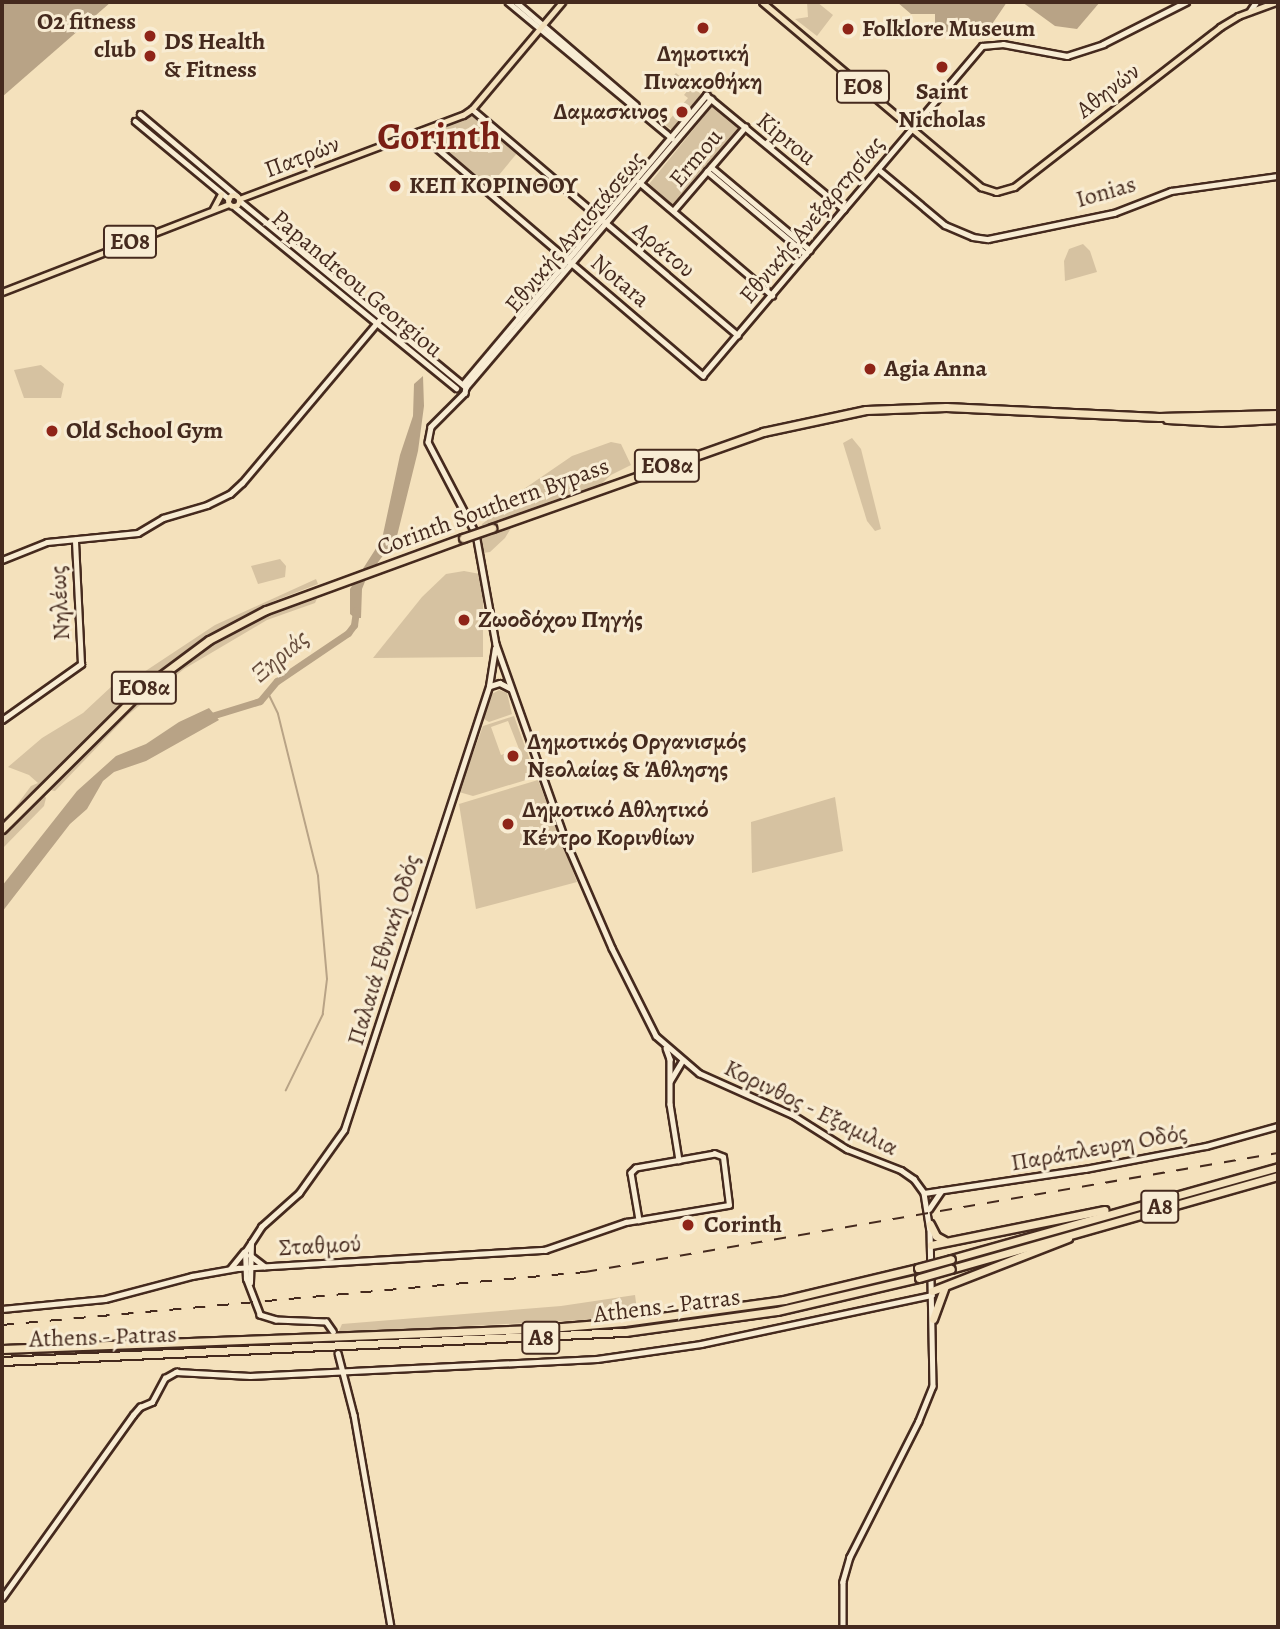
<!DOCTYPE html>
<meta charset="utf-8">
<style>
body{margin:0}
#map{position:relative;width:1280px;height:1629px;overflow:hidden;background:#f4e1bc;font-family:Alegreya,serif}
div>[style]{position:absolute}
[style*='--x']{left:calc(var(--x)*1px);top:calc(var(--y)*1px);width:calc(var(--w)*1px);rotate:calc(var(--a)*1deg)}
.green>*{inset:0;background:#d6c2a1;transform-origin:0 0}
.water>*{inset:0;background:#b8a386}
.stream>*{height:2px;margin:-1px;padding:0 1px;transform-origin:1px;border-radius:1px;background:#b8a386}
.river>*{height:7px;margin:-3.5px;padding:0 3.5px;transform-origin:3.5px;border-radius:3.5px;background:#b8a386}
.roads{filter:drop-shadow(2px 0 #452a1e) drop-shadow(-2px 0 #452a1e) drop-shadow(0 2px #452a1e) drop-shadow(0 -2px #452a1e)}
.secondary>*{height:4.5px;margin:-2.25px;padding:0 2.25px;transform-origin:2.25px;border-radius:2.25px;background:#f8ecd3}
.primary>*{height:5px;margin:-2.5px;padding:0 2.5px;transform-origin:2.5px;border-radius:2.5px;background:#f4e1bc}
.primary>.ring{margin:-2.5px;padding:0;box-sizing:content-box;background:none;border:5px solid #f4e1bc;border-radius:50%}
.highway>*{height:7px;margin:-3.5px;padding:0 3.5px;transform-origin:3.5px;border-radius:3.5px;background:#f4e1bc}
.rail>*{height:2px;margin-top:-1px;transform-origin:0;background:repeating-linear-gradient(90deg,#452a1e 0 12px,transparent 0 24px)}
.bridges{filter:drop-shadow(2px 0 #452a1e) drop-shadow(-2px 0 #452a1e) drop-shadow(0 2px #452a1e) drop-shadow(0 -2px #452a1e)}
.highway-bridge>*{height:7px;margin:-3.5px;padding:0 3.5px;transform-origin:3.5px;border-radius:3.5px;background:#f4e1bc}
.dots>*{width:19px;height:19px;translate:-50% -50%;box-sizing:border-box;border:4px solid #f8ecd3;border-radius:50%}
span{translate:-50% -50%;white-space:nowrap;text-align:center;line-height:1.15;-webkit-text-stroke:6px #f8ecd3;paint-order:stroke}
.shield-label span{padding:2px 5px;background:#f8ecd3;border:2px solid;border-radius:5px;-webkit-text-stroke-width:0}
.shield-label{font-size:23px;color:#452a1e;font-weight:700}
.poi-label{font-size:24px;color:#452a1e;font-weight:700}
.right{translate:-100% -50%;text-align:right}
.left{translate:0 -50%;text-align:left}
.street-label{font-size:24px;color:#452a1e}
.water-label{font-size:26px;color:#684e3d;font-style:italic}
.town-label{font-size:38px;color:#7a1f14;font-weight:700}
.frame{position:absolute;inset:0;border:4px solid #452a1e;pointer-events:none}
</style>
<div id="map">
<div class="green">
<i style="clip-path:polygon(807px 2px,817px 2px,833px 15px,817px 36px,795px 19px,808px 17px)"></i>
<i style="clip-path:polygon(676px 73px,702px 95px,672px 130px,662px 122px,666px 117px,670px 119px,688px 98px,684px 95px,688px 90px,672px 77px)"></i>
<i style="left:714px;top:104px;width:36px;height:104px;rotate:39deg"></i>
<i style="clip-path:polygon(468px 116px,478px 118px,518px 152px,489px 187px,485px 188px,434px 144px,435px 131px)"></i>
<i style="clip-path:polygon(1083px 244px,1090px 251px,1097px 272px,1065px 281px,1064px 261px,1069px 249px)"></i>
<i style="clip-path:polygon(41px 365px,64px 384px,61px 398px,24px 398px,14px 370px)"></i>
<i style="clip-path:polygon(852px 438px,861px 449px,881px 529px,875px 531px,867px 521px,843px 443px)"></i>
<i style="clip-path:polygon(611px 442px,621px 444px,631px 465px,611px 475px,600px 485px,519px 515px,505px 538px,490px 552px,483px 553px,479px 536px,482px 524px,516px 499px,518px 493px,572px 456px)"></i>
<i style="clip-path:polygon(280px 559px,286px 566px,285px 577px,258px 584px,251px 566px)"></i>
<i style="clip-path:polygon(464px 571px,480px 574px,483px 590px,483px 657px,373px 658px,422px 597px,446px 574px)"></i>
<i style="clip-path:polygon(316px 579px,318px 584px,274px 601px,238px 621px,149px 680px,2px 825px,31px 786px,38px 783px,29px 775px,8px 767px,42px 738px,83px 713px,112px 686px,144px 672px,215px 625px)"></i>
<i style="clip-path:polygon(320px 592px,315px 603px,267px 620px,184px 669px,128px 715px,55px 791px,46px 789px,133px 704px,183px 664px,271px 611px)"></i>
<i style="clip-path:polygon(499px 690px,507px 693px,512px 714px,489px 722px,482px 718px,490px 695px)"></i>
<i style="clip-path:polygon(evenodd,514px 716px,536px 777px,473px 796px,459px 792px,483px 726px,514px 716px,508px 721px,519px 749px,501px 755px,491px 727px,508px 721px)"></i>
<i style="clip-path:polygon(538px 780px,577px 882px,476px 909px,459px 804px)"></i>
<i style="clip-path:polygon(43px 793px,46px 798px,44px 806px,2px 849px,2px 835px)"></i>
<i style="clip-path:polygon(835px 797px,843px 851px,752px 873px,751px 822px)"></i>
<i style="clip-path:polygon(1278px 1171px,880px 1285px,795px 1304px,681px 1322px,557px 1334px,2px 1356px,538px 1333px,709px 1316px,870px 1285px)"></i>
<i style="clip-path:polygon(635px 1295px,638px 1317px,338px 1333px,342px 1324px,561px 1306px)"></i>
</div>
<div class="water">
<i style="clip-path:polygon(2px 2px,111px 2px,2px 97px)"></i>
<i style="clip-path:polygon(897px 2px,1007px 2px,986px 33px,935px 35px,935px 14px,911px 14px)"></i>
<i style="clip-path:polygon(1022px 2px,1100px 2px,1077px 29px,1055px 26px)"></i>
<i style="clip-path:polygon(423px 376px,424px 406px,418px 451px,397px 536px,366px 579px,362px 589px,361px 618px,355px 618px,350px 614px,350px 589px,382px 539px,400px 455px,413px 416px,414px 384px)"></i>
<i style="clip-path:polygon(209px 708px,219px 720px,146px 761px,114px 772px,103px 781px,87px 809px,70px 824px,2px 912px,2px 886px,77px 791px,116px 756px,146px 744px,179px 722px)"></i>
</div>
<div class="stream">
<i style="--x:267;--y:691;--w:25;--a:64"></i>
<i style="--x:278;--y:714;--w:167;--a:76.1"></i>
<i style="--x:318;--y:876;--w:103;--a:85"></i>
<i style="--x:327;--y:979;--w:35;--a:97"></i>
<i style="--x:323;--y:1014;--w:85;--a:116"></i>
</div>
<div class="river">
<i style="--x:208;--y:717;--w:54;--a:-17.1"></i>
<i style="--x:260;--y:701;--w:26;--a:-50"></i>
<i style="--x:277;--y:681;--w:86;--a:-34.1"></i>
<i style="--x:348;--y:633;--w:10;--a:-53"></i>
<i style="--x:354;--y:625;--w:15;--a:-82"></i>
</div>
<div class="roads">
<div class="secondary">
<i style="--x:508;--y:2;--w:213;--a:39.7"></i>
<i style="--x:516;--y:2;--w:158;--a:40.6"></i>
<i style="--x:1250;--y:11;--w:11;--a:-56"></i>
<i style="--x:472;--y:109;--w:349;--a:40.4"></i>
<i style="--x:140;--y:114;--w:127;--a:40.2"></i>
<i style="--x:135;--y:121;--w:122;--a:39.7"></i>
<i style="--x:418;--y:132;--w:375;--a:40.5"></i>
<i style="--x:703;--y:375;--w:431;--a:-49.7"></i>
<i style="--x:982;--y:46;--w:21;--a:-5"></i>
<i style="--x:1003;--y:44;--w:65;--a:10.6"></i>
<i style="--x:1067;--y:56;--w:38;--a:-18"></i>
<i style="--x:1103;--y:44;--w:93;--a:-26.8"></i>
<i style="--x:711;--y:167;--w:129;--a:40"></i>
<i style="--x:878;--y:169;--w:87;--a:39.9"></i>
<i style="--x:945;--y:225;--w:30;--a:23"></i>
<i style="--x:973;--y:237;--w:15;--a:8"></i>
<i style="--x:988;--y:239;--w:129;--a:-11.7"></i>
<i style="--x:1114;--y:213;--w:61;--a:-21.1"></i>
<i style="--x:1171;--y:191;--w:108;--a:-8"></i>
<i style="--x:707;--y:171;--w:129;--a:40"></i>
<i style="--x:639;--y:182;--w:175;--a:40.4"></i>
<i style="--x:240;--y:201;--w:293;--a:39.5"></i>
<i style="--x:466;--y:387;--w:6;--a:99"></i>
<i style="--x:465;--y:393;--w:48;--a:135"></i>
<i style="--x:431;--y:427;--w:15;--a:101"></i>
<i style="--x:428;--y:442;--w:104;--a:62.4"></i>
<i style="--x:476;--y:534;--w:112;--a:79.7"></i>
<i style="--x:496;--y:644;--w:212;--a:70.5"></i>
<i style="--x:567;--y:844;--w:113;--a:66.6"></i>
<i style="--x:612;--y:948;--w:98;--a:63.4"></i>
<i style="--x:656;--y:1036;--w:57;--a:40.7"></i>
<i style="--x:699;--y:1073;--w:103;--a:24.1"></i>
<i style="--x:793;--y:1115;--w:64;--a:32.2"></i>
<i style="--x:847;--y:1149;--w:58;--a:21.3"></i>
<i style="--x:901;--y:1170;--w:16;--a:35"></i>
<i style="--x:914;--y:1179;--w:17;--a:54"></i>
<i style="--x:924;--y:1193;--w:36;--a:81"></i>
<i style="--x:930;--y:1229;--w:157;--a:88.9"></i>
<i style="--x:933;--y:1386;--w:38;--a:112"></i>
<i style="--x:919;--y:1421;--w:153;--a:116.9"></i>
<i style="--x:850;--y:1557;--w:26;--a:106"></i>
<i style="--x:843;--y:1582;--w:45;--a:90"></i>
<i style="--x:235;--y:207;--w:286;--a:39.3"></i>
<i style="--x:673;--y:211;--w:111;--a:-49.4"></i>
<i style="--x:463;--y:384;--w:378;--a:-49.9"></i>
<i style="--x:706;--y:95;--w:179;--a:39.6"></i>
<i style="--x:466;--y:387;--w:378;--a:-49.6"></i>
<i style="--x:2;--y:560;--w:48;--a:-21.8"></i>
<i style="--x:47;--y:542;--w:91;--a:-5.6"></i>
<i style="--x:138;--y:533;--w:29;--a:-31"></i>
<i style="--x:163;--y:518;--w:46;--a:-16.5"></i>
<i style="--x:207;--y:505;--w:25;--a:-26"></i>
<i style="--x:230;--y:494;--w:16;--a:-43"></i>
<i style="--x:242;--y:483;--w:217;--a:-49.9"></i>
<i style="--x:490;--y:686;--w:10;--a:-17"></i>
<i style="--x:500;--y:683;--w:11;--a:27"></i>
<i style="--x:2;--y:720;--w:97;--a:-35.3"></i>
<i style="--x:81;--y:664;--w:124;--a:-92.8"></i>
<i style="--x:666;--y:1048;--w:12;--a:70"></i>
<i style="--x:670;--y:1059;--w:45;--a:90"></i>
<i style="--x:670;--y:1104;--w:57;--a:80.9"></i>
<i style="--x:670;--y:1081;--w:23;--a:-59"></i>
<i style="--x:924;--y:1193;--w:163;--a:-8.5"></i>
<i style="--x:1085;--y:1169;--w:123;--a:-10.8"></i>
<i style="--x:1206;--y:1146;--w:75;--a:-15.5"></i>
<i style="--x:929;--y:1209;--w:22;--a:-56"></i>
<i style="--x:250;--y:1255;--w:18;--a:38"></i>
<i style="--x:230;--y:1269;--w:22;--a:-51"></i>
<i style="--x:250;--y:1283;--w:40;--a:-88.6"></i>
<i style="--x:2;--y:1309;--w:103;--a:-5.5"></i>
<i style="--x:105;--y:1299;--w:90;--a:-14.8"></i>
<i style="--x:192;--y:1276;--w:47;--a:-9.9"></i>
<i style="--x:238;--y:1268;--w:308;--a:-3.4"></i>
<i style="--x:545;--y:1250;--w:86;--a:-19.1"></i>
<i style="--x:626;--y:1222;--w:13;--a:-9"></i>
<i style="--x:639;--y:1220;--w:91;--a:-9.5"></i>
<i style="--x:729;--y:1205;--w:48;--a:-97.1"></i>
<i style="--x:723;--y:1157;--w:9;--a:-159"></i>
<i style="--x:715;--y:1154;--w:80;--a:170"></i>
<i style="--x:636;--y:1168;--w:7;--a:135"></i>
<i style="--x:631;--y:1173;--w:48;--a:80.3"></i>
<i style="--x:333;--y:1332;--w:12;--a:-125"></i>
<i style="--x:326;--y:1322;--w:50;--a:-177.7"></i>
<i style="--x:276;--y:1320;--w:17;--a:-163"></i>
<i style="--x:260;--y:1315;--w:39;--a:-111"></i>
<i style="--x:246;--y:1279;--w:27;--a:-92"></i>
<i style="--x:245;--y:1252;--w:30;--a:-57"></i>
<i style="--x:261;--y:1227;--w:51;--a:-41.8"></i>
<i style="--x:299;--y:1193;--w:77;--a:-54.5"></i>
<i style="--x:344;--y:1130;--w:467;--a:-71.9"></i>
<i style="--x:489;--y:686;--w:38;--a:-81"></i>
<i style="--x:338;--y:1353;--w:64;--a:75.5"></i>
<i style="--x:354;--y:1415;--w:215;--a:80.1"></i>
<i style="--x:2;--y:1598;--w:225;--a:-54.4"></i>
<i style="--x:133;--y:1415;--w:11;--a:-49"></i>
<i style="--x:140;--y:1407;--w:13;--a:-23"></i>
<i style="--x:152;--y:1402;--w:27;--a:-62"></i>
<i style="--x:165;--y:1378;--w:13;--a:-29"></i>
<i style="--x:176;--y:1372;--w:74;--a:3.1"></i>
<i style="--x:250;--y:1376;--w:347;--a:-2.8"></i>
<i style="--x:597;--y:1359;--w:105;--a:-8.2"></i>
<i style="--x:701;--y:1344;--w:236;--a:-12"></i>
</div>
<div class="primary">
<i style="--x:762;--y:2;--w:287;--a:40.2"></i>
<i style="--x:981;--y:187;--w:16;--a:18"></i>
<i style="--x:996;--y:192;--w:19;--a:-16"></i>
<i style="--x:1014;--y:187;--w:261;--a:-37.8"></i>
<i style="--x:1220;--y:27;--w:21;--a:-31"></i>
<i style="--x:1238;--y:16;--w:40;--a:-20.2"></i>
<i class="ring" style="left:228.5px;top:195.5px;width:6px;height:6px"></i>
<i style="--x:239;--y:199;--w:239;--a:-20.6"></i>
<i style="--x:463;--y:115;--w:11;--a:-34"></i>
<i style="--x:472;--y:109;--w:140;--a:-49.9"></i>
<i style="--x:213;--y:209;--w:17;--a:-62"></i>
<i style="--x:2;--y:292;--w:243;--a:-21.2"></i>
</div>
<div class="highway">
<i style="--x:1167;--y:419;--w:54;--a:3.2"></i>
<i style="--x:1221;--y:422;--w:57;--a:-3"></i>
<i style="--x:492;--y:528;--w:288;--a:-19.5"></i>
<i style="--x:763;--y:432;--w:105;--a:-12.1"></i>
<i style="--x:866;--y:410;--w:80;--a:-2.1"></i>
<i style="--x:946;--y:407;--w:213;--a:2.7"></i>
<i style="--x:1159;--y:417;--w:119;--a:-1.4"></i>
<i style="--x:2;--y:829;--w:199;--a:-44.8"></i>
<i style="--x:143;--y:689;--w:82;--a:-36.6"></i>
<i style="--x:209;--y:640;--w:64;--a:-27.8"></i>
<i style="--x:266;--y:610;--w:210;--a:-20.1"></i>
<i style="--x:930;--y:1224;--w:13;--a:63"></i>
<i style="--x:936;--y:1236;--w:10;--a:29"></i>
<i style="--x:931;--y:1245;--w:177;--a:-11.4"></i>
<i style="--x:951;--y:1259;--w:340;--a:-15.7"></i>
<i style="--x:951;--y:1269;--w:340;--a:-15.9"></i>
<i style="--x:932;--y:1291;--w:146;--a:-21.3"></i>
<i style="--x:933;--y:1319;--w:33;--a:-70"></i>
<i style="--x:2;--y:1349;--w:535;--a:-2.14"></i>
<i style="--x:537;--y:1329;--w:87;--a:-4.6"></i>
<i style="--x:624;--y:1322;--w:162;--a:-7.8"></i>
<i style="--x:784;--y:1300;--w:138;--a:-13.4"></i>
<i style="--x:2;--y:1361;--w:624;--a:-2.67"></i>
<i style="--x:625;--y:1332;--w:153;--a:-7.9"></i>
<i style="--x:777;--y:1311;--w:146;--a:-13.1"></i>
</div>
</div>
<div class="rail">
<i style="--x:2;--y:1325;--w:585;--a:-5.19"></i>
<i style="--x:585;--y:1272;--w:703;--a:-9.74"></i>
</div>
<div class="bridges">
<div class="highway-bridge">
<i style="--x:463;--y:538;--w:31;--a:-19"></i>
<i style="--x:918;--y:1268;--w:34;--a:-15"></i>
<i style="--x:919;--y:1278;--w:33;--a:-16"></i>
</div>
</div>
<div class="dots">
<i style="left:703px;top:28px;background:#8f2418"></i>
<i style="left:848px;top:29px;background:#8f2418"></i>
<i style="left:150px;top:36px;background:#8f2418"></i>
<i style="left:150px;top:56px;background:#8f2418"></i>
<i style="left:942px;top:67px;background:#8f2418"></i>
<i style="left:682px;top:112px;background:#8f2418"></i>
<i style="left:395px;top:186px;background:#8f2418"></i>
<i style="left:870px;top:369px;background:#8f2418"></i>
<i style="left:52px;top:431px;background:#8f2418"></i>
<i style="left:464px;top:620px;background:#8f2418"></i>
<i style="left:513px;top:756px;background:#8f2418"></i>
<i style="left:508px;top:824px;background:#8f2418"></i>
<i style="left:688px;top:1225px;background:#8f2418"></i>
</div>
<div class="shield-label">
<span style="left:863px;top:87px">ΕΟ8</span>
<span style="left:130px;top:242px">ΕΟ8</span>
<span style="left:667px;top:466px">ΕΟ8α</span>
<span style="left:144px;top:688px">ΕΟ8α</span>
<span style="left:1160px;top:1207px">Α8</span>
<span style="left:541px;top:1338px">Α8</span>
</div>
<div class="poi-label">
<span class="right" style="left:136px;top:36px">O2 fitness<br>club</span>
<span class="left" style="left:862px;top:29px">Folklore Museum</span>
<span class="left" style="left:164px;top:56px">DS Health<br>&amp; Fitness</span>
<span style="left:703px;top:68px">Δημοτική<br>Πινακοθήκη</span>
<span style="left:942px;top:106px">Saint<br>Nicholas</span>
<span class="right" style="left:668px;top:112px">Δαμασκινος</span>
<span class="left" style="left:409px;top:186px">ΚΕΠ ΚΟΡΙΝΘΟΥ</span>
<span class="left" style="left:884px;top:369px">Agia Anna</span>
<span class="left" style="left:66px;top:431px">Old School Gym</span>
<span class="left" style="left:478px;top:620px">Ζωοδόχου Πηγής</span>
<span class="left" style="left:527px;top:756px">Δημοτικός Οργανισμός<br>Νεολαίας &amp; Άθλησης</span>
<span class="left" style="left:522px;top:824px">Δημοτικό Αθλητικό<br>Κέντρο Κορινθίων</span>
<span class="left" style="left:704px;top:1225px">Corinth</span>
</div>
<div class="street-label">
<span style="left:1108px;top:91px;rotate:-38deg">Αθηνών</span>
<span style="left:786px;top:139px;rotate:39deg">Kiprou</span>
<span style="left:302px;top:157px;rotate:-21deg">Πατρών</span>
<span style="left:696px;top:158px;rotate:-50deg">Ermou</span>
<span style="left:1106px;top:192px;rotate:-16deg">Ionias</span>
<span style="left:812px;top:220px;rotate:-50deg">Εθνικής Ανεξαρτησίας</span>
<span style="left:575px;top:232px;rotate:-50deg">Εθνικής Αντιστάσεως</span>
<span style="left:664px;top:250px;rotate:40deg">Αράτου</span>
<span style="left:620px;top:281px;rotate:40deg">Notara</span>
<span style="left:357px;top:284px;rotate:40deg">Papandreou Georgiou</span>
<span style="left:493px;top:507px;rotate:-20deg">Corinth Southern Bypass</span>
<span style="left:60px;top:603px;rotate:-93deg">Νηλέως</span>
<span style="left:384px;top:950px;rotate:-73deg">Παλαιά Εθνική Οδός</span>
<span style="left:811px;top:1108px;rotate:26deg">Κορινθος - Εξαμιλια</span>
<span style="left:1099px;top:1148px;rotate:-10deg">Παράπλευρη Οδός</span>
<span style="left:320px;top:1246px;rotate:-3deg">Σταθμού</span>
<span style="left:667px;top:1306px;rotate:-7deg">Athens - Patras</span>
<span style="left:103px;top:1337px;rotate:-2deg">Athens - Patras</span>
</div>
<div class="water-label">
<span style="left:280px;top:656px;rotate:-40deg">Ξηριάς</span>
</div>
<div class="town-label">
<span style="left:439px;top:137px">Corinth</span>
</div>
<div class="frame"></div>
</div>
